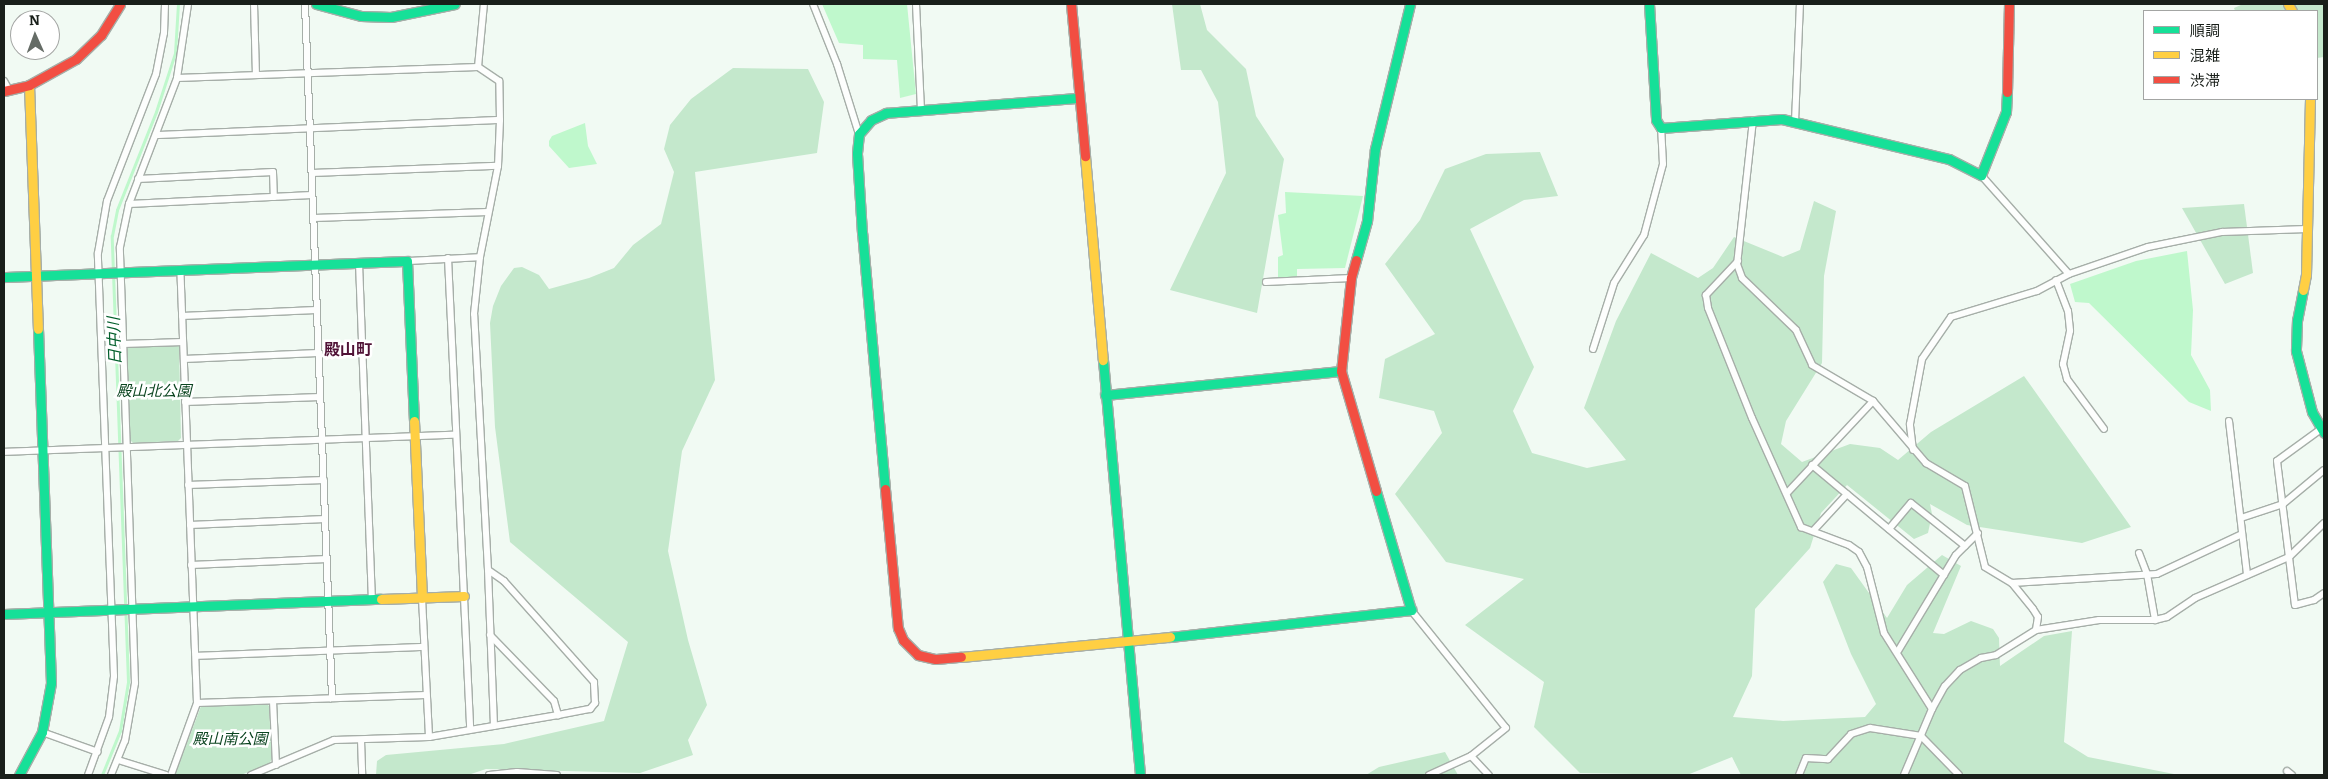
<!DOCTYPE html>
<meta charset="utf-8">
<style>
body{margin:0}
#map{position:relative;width:2328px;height:779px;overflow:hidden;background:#f1faf3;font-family:Bitter,"Noto Sans JP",serif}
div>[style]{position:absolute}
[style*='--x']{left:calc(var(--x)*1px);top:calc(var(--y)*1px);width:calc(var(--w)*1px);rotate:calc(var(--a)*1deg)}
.green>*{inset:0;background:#c4e8cc}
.water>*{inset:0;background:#bff8cc}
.stream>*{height:2.5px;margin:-1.25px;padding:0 1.25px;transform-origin:1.25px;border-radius:1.25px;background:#bff8cc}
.roads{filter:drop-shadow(1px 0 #a6aea8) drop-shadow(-1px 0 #a6aea8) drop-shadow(0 1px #a6aea8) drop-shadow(0 -1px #a6aea8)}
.street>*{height:6px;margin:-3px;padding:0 3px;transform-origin:3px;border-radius:3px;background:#fdfefd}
.fast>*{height:9px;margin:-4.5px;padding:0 4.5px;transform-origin:4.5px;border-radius:4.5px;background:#16e098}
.slow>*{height:9px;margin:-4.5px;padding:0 4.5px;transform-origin:4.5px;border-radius:4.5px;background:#ffcf43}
.jam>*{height:9px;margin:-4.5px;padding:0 4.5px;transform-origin:4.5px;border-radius:4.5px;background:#f24e42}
span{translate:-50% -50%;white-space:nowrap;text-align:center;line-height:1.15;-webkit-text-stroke:5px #fff;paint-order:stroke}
.park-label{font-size:15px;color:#0c4521;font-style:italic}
.water-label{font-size:16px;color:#025e2b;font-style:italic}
.neighbourhood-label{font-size:16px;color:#501236;font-weight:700}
.frame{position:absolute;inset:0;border:5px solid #191f1a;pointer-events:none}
.legend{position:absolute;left:2143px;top:10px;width:175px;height:90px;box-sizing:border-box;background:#fff;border:1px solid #a3a5a3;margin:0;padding:6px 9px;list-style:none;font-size:15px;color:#191f1a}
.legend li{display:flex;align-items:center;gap:10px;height:25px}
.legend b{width:25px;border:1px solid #a3a5a3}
.north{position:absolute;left:10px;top:10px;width:50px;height:50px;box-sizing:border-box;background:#fff;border:1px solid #a3a5a3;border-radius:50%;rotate:358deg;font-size:14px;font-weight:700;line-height:20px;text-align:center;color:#191f1a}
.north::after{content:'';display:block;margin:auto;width:18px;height:22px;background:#656c66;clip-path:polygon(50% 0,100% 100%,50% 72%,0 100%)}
</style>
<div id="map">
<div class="green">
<i style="clip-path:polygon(1172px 4px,1200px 4px,1207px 30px,1246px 69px,1256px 116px,1284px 159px,1257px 313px,1170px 290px,1226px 173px,1218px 102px,1201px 70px,1181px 70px)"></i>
<i style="clip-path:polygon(2243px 4px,2324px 4px,2324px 57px,2317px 58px,2317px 11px,2235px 11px,2234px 8px)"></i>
<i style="clip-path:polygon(733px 68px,808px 69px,824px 102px,817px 153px,695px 172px,715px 380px,682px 451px,668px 551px,688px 640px,707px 705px,688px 740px,693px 755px,640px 773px,486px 769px,468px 775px,376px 775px,377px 761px,386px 755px,504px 744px,604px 721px,628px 642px,510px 542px,495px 427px,490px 323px,493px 306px,501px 286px,514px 268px,522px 267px,539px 275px,549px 289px,589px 278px,614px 268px,633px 245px,661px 224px,674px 172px,664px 149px,670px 125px,691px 99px)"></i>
<i style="clip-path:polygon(1540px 152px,1558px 196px,1524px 200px,1470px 229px,1534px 367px,1513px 411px,1532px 453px,1587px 468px,1626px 460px,1584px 408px,1616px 321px,1651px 253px,1698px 278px,1713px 268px,1734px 237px,1783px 257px,1800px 250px,1814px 201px,1836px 211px,1824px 276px,1822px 363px,1786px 421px,1781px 444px,1802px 462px,1850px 444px,1880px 448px,1898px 460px,1931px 432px,2024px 376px,2131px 527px,2082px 543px,1967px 525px,1930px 504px,1932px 514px,1928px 533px,1914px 539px,1847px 485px,1821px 513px,1810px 548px,1755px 609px,1752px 676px,1733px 717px,1783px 721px,1865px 717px,1876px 704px,1851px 654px,1823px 582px,1836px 564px,1851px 568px,1887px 618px,1907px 585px,1942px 555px,1961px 566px,1933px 633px,1944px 634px,1971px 621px,1993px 629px,1999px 638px,2000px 666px,2044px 636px,2072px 631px,2064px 742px,2088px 757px,2179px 775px,1741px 775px,1732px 757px,1687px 775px,1580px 773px,1534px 727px,1544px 682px,1465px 625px,1524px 579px,1446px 562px,1395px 494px,1442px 433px,1434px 411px,1379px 398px,1385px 359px,1435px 334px,1385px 264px,1420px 220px,1445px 169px,1486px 154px)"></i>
<i style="clip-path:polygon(2244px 204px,2253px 273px,2225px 284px,2182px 208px)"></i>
<i style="clip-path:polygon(179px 345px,181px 438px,178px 441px,133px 443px,130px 440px,127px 346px)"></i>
<i style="clip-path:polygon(266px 703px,269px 706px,272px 759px,269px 764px,241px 775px,175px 775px,201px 706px)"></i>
<i style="clip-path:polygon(1445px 752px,1458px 775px,1366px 775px,1379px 767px)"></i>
</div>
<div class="water">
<i style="clip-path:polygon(822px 4px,907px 4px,916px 94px,900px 98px,897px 60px,863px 59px,863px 45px,839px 43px)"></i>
<i style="clip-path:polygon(585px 123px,588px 146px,597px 164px,569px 168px,549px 146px,549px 141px,552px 136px)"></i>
<i style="clip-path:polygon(1285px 192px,1363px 196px,1345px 268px,1297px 269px,1297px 277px,1278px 279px,1278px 257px,1283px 255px,1278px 215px,1286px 213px)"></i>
<i style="clip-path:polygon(2187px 251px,2193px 310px,2191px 355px,2210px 390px,2211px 411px,2189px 402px,2089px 303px,2075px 302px,2070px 284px,2136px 261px)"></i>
</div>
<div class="stream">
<i style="--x:102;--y:775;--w:48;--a:-67.8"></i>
<i style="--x:120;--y:731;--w:50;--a:-80.7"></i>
<i style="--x:128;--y:682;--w:446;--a:-92.1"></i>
<i style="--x:112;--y:236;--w:26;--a:-79"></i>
<i style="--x:117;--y:210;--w:105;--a:-68.3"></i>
<i style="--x:156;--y:112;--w:62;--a:-72.1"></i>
<i style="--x:175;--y:53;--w:49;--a:-86.5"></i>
</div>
<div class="roads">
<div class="street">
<i style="--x:254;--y:4;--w:70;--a:88.4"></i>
<i style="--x:305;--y:4;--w:695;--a:87.77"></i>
<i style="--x:813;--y:4;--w:65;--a:68.2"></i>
<i style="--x:837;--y:64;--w:73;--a:72.6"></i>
<i style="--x:916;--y:4;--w:105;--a:87.3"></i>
<i style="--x:177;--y:78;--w:301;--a:-2.1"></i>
<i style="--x:4;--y:81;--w:10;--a:61"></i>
<i style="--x:1753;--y:120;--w:145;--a:96.3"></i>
<i style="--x:1737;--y:264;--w:15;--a:70"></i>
<i style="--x:1742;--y:278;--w:75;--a:43.9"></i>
<i style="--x:1796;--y:330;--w:38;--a:65"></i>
<i style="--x:1812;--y:365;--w:71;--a:30.5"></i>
<i style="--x:1873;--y:401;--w:82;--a:49.5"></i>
<i style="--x:1926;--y:463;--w:45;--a:30.5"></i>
<i style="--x:1965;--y:486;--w:83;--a:76.1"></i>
<i style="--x:1985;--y:567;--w:31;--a:31"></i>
<i style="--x:2012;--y:583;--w:33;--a:51"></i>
<i style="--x:2033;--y:609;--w:9;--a:58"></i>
<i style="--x:2038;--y:617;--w:13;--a:99"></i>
<i style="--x:1795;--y:122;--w:118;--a:-87.6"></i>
<i style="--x:156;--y:135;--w:344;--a:-2.5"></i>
<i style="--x:312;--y:173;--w:186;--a:-2.2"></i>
<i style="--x:1981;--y:175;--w:132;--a:48.4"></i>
<i style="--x:138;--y:179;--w:135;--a:-3"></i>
<i style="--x:273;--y:172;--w:25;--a:88"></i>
<i style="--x:129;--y:204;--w:183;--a:-2.8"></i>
<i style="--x:314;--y:218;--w:174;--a:-2"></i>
<i style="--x:448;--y:258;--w:472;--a:87.3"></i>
<i style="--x:407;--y:261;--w:73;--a:-3.1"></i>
<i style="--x:1738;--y:261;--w:47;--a:133.3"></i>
<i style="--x:1706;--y:295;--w:13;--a:81"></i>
<i style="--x:1708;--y:308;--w:118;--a:68.2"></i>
<i style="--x:1752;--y:418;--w:120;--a:65.8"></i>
<i style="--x:1801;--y:527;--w:51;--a:20.6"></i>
<i style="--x:1849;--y:545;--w:12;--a:35"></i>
<i style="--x:1859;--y:552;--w:17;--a:62"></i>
<i style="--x:1867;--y:567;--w:68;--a:75.6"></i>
<i style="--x:1884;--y:633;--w:90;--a:57.7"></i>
<i style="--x:359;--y:263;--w:336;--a:87.8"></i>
<i style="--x:2056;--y:280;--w:33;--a:69"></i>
<i style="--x:2068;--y:311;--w:20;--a:84"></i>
<i style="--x:2070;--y:331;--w:34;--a:102"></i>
<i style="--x:2063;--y:364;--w:16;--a:75"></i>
<i style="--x:2067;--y:379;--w:62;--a:53.5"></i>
<i style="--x:1266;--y:282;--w:85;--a:-2.7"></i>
<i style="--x:182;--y:316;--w:134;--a:-2.6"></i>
<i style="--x:123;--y:344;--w:60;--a:-1.9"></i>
<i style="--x:1593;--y:349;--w:69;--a:-72.3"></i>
<i style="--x:1614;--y:283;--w:57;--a:-58"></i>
<i style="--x:1644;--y:235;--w:73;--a:-75"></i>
<i style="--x:1663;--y:164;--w:36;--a:-93"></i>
<i style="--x:184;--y:359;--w:134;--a:-2.6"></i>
<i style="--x:185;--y:402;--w:135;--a:-2.1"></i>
<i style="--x:2229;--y:421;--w:155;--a:83.3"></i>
<i style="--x:2321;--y:429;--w:54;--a:144"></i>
<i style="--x:2277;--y:461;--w:145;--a:82.9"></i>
<i style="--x:2295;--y:605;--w:20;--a:-15"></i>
<i style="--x:2314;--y:600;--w:12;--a:-35"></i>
<i style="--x:1913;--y:450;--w:26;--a:-97"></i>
<i style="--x:1910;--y:424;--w:66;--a:-79.5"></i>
<i style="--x:1922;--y:359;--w:51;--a:-55.4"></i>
<i style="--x:1951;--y:317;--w:90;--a:-16.8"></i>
<i style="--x:2037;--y:291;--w:36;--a:-28"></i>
<i style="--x:2069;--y:274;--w:83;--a:-18.9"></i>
<i style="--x:2148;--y:247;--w:76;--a:-11.5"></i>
<i style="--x:2222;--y:232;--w:85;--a:-2"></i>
<i style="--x:4;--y:452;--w:452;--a:-2.2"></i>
<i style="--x:1812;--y:465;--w:172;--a:39.8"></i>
<i style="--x:188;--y:485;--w:136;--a:-2.1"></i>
<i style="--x:1787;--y:493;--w:126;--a:-46.9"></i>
<i style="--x:2241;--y:518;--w:44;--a:-18.4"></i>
<i style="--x:2283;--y:504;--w:53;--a:-39.7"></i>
<i style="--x:190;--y:525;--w:135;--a:-2.5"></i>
<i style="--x:1889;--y:529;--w:34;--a:-50"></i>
<i style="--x:1911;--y:503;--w:69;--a:38.5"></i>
<i style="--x:1813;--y:531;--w:50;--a:-47.4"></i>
<i style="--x:2139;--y:553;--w:22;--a:69"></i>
<i style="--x:2147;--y:574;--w:47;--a:80.1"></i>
<i style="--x:191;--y:565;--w:136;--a:-2.5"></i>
<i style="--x:488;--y:570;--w:156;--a:87.8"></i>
<i style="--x:2012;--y:583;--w:145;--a:-3.6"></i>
<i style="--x:2157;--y:574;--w:94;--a:-25.2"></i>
<i style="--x:422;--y:598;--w:139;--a:87.1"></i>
<i style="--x:1411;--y:610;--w:151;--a:51.2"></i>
<i style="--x:1506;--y:728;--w:45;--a:141.3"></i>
<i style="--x:1471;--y:756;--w:46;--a:155.7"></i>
<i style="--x:490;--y:635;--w:92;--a:45.9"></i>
<i style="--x:554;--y:701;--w:15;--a:74"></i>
<i style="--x:1898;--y:651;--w:112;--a:-58.9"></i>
<i style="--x:1956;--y:555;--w:31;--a:-45"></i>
<i style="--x:196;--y:656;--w:228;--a:-2.3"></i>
<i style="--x:273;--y:701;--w:64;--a:87.3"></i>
<i style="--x:197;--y:703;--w:229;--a:-2"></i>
<i style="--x:42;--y:732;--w:59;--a:19.7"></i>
<i style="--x:361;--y:740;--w:35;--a:88"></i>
<i style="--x:1471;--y:756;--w:26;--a:47"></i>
<i style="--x:118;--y:760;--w:50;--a:17.4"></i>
<i style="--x:2287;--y:771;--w:6;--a:39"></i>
<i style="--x:88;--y:775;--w:62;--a:-70.1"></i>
<i style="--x:109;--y:717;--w:41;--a:-83"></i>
<i style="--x:114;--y:676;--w:423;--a:-92.2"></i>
<i style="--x:98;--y:253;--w:53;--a:-80.2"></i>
<i style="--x:107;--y:201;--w:136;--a:-68.9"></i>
<i style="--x:156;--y:74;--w:42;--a:-79"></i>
<i style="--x:164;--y:33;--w:29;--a:-88"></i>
<i style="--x:111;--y:775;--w:37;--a:-68"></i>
<i style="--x:125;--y:741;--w:59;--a:-80.2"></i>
<i style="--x:135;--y:683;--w:436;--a:-92"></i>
<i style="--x:120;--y:247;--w:44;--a:-78.2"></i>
<i style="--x:129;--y:204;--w:135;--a:-69.1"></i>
<i style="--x:177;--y:78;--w:75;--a:-81.5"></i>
<i style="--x:171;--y:775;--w:77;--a:-70.1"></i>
<i style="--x:197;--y:703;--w:433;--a:-92.2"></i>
<i style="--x:251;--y:775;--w:90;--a:-22.9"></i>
<i style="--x:334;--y:740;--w:95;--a:-1.8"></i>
<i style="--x:429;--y:737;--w:131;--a:-9.7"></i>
<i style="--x:558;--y:715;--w:33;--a:-11"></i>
<i style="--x:590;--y:709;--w:8;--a:-50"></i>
<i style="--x:595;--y:703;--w:21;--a:-93"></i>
<i style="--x:594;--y:682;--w:135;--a:-131.7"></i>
<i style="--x:504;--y:581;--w:19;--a:-145"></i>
<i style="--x:488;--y:570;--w:256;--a:-93.1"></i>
<i style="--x:474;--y:314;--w:57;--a:-84"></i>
<i style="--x:480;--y:257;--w:93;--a:-78.8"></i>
<i style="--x:498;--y:166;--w:46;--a:-87.5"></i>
<i style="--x:500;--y:120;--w:39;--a:-91"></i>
<i style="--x:499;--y:81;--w:25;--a:-146"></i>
<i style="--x:478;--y:67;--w:63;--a:-84.6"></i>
<i style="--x:489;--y:775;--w:28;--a:-6"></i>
<i style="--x:517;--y:772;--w:40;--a:4.3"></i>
<i style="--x:1799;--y:775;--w:18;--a:-68"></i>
<i style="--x:1806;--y:758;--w:22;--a:3"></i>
<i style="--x:1828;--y:759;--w:34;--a:-47"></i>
<i style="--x:1851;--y:734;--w:20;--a:-18"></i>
<i style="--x:1870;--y:728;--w:52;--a:8.9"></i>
<i style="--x:1921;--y:736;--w:54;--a:45.7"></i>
<i style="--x:1904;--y:775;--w:72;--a:-67"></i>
<i style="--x:1932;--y:709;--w:26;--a:-61"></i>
<i style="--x:1945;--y:686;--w:22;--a:-47"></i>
<i style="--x:1960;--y:670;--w:24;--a:-30"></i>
<i style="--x:1981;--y:658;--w:15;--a:-11"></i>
<i style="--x:1996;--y:655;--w:47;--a:-32"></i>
<i style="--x:2036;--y:630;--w:64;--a:-9"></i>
<i style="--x:2099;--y:620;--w:56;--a:0"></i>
<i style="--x:2155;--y:620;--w:12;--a:-14"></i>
<i style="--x:2167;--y:617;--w:34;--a:-34"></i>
<i style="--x:2195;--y:598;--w:103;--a:-23.6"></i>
<i style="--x:2289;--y:557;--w:49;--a:-44.2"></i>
</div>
<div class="fast">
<i style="--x:316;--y:4;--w:47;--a:14.9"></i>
<i style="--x:361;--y:16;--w:30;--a:2"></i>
<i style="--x:391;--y:17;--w:65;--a:-11.5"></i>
<i style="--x:1649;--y:4;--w:116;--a:86.5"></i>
<i style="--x:1656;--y:120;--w:9;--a:58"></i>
<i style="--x:1661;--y:128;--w:121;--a:-4.3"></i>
<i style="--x:1782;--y:119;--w:172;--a:13.5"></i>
<i style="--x:1949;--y:159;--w:36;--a:27"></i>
<i style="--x:1981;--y:175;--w:68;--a:-68.4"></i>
<i style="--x:2006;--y:112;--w:20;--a:-87"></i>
<i style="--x:1356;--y:260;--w:41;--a:-74.2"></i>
<i style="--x:1367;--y:221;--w:72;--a:-83.7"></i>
<i style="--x:1375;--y:149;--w:149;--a:-76.4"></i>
<i style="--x:4;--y:277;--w:403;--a:-2.3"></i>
<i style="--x:407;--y:261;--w:160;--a:87.5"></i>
<i style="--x:2303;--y:290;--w:31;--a:101"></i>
<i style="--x:2297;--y:320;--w:31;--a:92"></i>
<i style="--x:2296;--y:351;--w:63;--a:75.3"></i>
<i style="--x:2312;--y:412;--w:24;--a:60"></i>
<i style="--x:1103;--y:360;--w:417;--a:84.9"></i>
<i style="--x:1105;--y:395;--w:237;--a:-5.8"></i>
<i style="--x:885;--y:489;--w:257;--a:-95.1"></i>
<i style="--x:862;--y:233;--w:80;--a:-93.6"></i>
<i style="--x:857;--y:153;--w:19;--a:-84"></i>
<i style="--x:859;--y:134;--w:18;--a:-49"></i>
<i style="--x:871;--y:120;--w:17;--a:-25"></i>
<i style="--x:886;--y:113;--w:193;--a:-4.5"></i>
<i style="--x:4;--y:614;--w:377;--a:-2.3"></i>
<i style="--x:1170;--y:637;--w:243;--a:-6.4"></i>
<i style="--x:1411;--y:610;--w:124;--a:-106.4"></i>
<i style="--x:19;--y:775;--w:49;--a:-61.9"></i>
<i style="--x:42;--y:732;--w:50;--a:-79.6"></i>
<i style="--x:51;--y:683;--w:354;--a:-92.1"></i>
</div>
<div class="slow">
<i style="--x:2288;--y:4;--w:8;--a:60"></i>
<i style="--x:29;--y:85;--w:244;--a:87.9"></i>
<i style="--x:1085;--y:156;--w:205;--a:85"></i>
<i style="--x:2303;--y:290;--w:15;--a:-79"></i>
<i style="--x:2306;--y:275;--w:176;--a:-88.7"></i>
<i style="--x:414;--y:421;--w:177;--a:87.4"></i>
<i style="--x:381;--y:599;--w:83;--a:-2.1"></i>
<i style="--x:961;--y:657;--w:210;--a:-5.5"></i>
</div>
<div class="jam">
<i style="--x:1071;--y:4;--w:153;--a:84.7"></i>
<i style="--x:4;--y:91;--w:26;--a:-13"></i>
<i style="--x:29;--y:85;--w:54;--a:-29"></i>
<i style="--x:76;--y:59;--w:35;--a:-44"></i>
<i style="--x:101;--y:35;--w:36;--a:-58"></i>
<i style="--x:2007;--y:92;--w:88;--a:-88.7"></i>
<i style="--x:1356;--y:260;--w:19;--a:106"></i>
<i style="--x:1351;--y:278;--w:94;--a:96.1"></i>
<i style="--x:1341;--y:371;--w:125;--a:73.7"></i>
<i style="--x:885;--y:489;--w:140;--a:84.7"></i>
<i style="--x:898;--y:628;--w:13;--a:67"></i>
<i style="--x:903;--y:640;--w:21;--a:45"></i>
<i style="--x:918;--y:655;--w:18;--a:13"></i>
<i style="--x:936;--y:659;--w:25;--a:-5"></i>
</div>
</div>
<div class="park-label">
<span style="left:154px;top:392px">殿山北公園</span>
<span style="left:230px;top:740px">殿山南公園</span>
</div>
<div class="water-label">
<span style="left:115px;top:341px;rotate:-92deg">日中川</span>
</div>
<div class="neighbourhood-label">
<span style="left:348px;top:350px">殿山町</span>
</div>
<div class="frame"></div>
<ul class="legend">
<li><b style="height:6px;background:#16e098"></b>順調</li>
<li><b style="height:6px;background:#ffcf43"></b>混雑</li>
<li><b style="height:6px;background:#f24e42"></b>渋滞</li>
</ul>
<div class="north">N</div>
</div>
